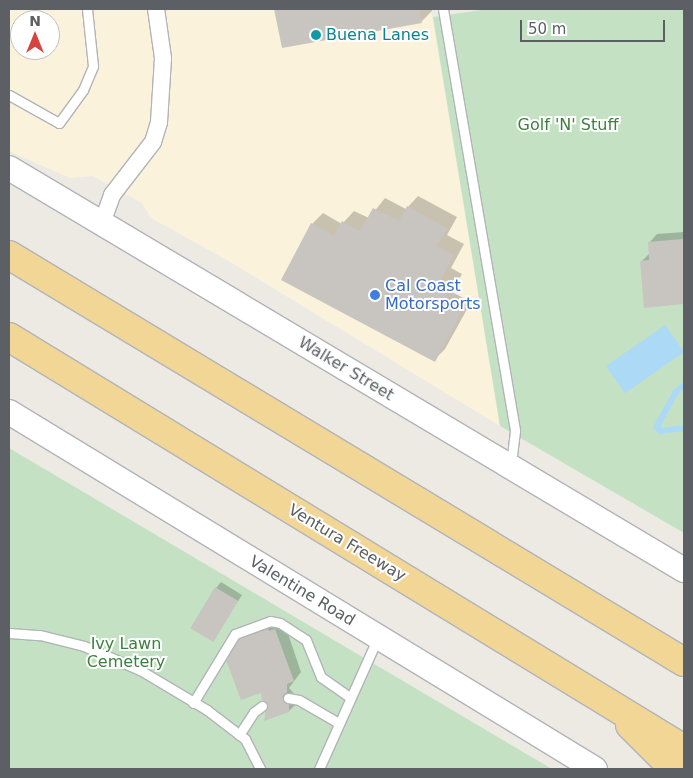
<!DOCTYPE html>
<style>
body{margin:0}
#map{position:relative;width:693px;height:778px;overflow:hidden;background:#edeae4;font-family:"DejaVu Sans",sans-serif}
div>[style]{position:absolute}
[style*='--x']{left:calc(var(--x)*1px);top:calc(var(--y)*1px);width:calc(var(--w)*1px);rotate:calc(var(--a)*1deg)}
.commercial>*{inset:0;background:#faf2db}
.green>*{inset:0;background:#c4e2c3}
.water>*{inset:0;background:#abd9f6;transform-origin:0 0}
.shadow>*{inset:0;background:#0003}
.stream>*{height:5.5px;margin:-2.75px;padding:0 2.75px;transform-origin:2.75px;border-radius:2.75px;background:#abd9f6}
.building>*{inset:0;background:#c8c5c0;transform-origin:0 0}
.roads{filter:drop-shadow(1px 0 #b1b4b8) drop-shadow(-1px 0 #b1b4b8) drop-shadow(0 1px #b1b4b8) drop-shadow(0 -1px #b1b4b8)}
.lane>*{height:9px;margin:-4.5px;padding:0 4.5px;transform-origin:4.5px;border-radius:4.5px;background:#fff}
.street>*{height:16px;margin:-8px;padding:0 8px;transform-origin:8px;border-radius:8px;background:#fff}
.secondary>*{height:24px;margin:-12px;padding:0 12px;transform-origin:12px;border-radius:12px;background:#fff}
.highway>*{height:28px;margin:-14px;padding:0 14px;transform-origin:14px;border-radius:14px;background:#f2d696}
.dots>*{width:14px;height:14px;translate:-50% -50%;box-sizing:border-box;border:2px solid #fff;border-radius:50%}
span{translate:-50% -50%;white-space:nowrap;text-align:center;line-height:1.15;-webkit-text-stroke:4px #fff;paint-order:stroke}
.culture-label{font-size:16px;color:#0d838f}
.left{translate:0 -50%;text-align:left}
.park-label{font-size:16px;color:#3d803e}
.shop-label{font-size:16px;color:#366cbe}
.street-label{font-size:16px;color:#5c5f63}
.frame{position:absolute;inset:0;border:10px solid #5c5f63;pointer-events:none}
.north{position:absolute;left:10px;top:10px;width:50px;height:50px;box-sizing:border-box;background:#fff;border:1px solid #bebfc1;border-radius:50%;rotate:0deg;font-size:14px;font-weight:700;line-height:20px;text-align:center;color:#5c5f63}
.north::after{content:'';display:block;margin:auto;width:18px;height:22px;background:#d7443f;clip-path:polygon(50% 0,100% 100%,50% 72%,0 100%)}
.scale{position:absolute;left:520px;top:20px;width:145px;height:22px;box-sizing:border-box;border:2px solid #5c5f63;border-top:0;padding-left:6px;font-size:15px;line-height:18px;white-space:nowrap;color:#5c5f63;-webkit-text-stroke:4px #fff;paint-order:stroke}
</style>
<div id="map">
<div class="commercial">
<i style="clip-path:polygon(evenodd,9px 9px,431px 9px,500px 426px,227px 260px,151px 218px,142px 203px,93px 176px,70px 178px,9px 151px,9px 9px,20px 20px,50px 20px,50px 50px,20px 50px,20px 20px)"></i>
</div>
<div class="green">
<i style="clip-path:polygon(488px 9px,684px 9px,684px 533px,500px 426px,433px 17px)"></i>
<i style="clip-path:polygon(9px 448px,552px 769px,9px 769px)"></i>
</div>
<div class="water">
<i style="left:665px;top:325px;width:33px;height:72px;rotate:55deg"></i>
</div>
<div class="shadow">
<i style="clip-path:polygon(275px 9px,432px 9px,432px 11px,421px 22px,283px 47px)"></i>
<i style="clip-path:polygon(418px 196px,457px 217px,447px 235px,464px 244px,451px 268px,462px 274px,452px 292px,471px 302px,445px 349px,434px 360px,312px 224px,323px 213px,342px 224px,354px 211px,369px 218px,385px 198px,406px 209px)"></i>
<i style="clip-path:polygon(684px 232px,684px 303px,645px 306px,641px 262px,650px 253px,649px 243px,657px 234px)"></i>
<i style="clip-path:polygon(221px 582px,242px 595px,213px 639px,216px 588px)"></i>
<i style="clip-path:polygon(284px 622px,301px 672px,289px 688px,296px 696px,297px 703px,289px 711px,265px 719px,270px 706px,240px 640px,249px 631px)"></i>
</div>
<div class="stream">
<i style="--x:684;--y:386;--w:11;--a:139"></i>
<i style="--x:676;--y:393;--w:39;--a:119"></i>
<i style="--x:657;--y:427;--w:6;--a:45"></i>
<i style="--x:661;--y:431;--w:23;--a:-7"></i>
</div>
<div class="building">
<i style="clip-path:polygon(274px 9px,419px 9px,422px 23px,282px 48px)"></i>
<i style="clip-path:polygon(407px 206px,447px 228px,437px 246px,454px 255px,441px 279px,452px 285px,442px 303px,461px 313px,435px 362px,281px 280px,311px 223px,334px 236px,342px 221px,360px 231px,373px 208px,399px 221px)"></i>
<i style="clip-path:polygon(683px 239px,684px 304px,644px 308px,640px 261px,649px 260px,648px 242px)"></i>
<i style="left:215px;top:587px;width:27px;height:48px;rotate:31deg"></i>
<i style="clip-path:polygon(268px 629px,269px 631px,275px 629px,294px 681px,287px 684px,287px 692px,282px 697px,289px 704px,289px 712px,264px 721px,267px 703px,262px 700px,261px 693px,241px 700px,226px 660px,239px 639px)"></i>
</div>
<div class="roads">
<div class="lane">
<i style="--x:443;--y:9;--w:428;--a:80.3"></i>
<i style="--x:515;--y:431;--w:33;--a:97"></i>
<i style="--x:9;--y:95;--w:57;--a:29.2"></i>
<i style="--x:59;--y:123;--w:41;--a:-54"></i>
<i style="--x:83;--y:90;--w:26;--a:-67"></i>
<i style="--x:93;--y:66;--w:57;--a:-96"></i>
<i style="--x:9;--y:633;--w:31;--a:4"></i>
<i style="--x:40;--y:635;--w:45;--a:14"></i>
<i style="--x:84;--y:646;--w:61;--a:23.2"></i>
<i style="--x:140;--y:670;--w:78;--a:30.8"></i>
<i style="--x:207;--y:710;--w:48;--a:37.3"></i>
<i style="--x:245;--y:739;--w:34;--a:63"></i>
<i style="--x:288;--y:698;--w:11;--a:10"></i>
<i style="--x:299;--y:700;--w:44;--a:30.1"></i>
<i style="--x:193;--y:703;--w:81;--a:-58.7"></i>
<i style="--x:235;--y:634;--w:37;--a:-20"></i>
<i style="--x:270;--y:621;--w:10;--a:11"></i>
<i style="--x:280;--y:623;--w:31;--a:33"></i>
<i style="--x:306;--y:640;--w:40;--a:68"></i>
<i style="--x:321;--y:677;--w:35;--a:35"></i>
<i style="--x:239;--y:735;--w:27;--a:-57"></i>
<i style="--x:254;--y:712;--w:10;--a:-37"></i>
<i style="--x:319;--y:769;--w:145;--a:-65.9"></i>
</div>
<div class="street">
<i style="--x:102;--y:223;--w:30;--a:-70"></i>
<i style="--x:112;--y:195;--w:67;--a:-52.3"></i>
<i style="--x:153;--y:142;--w:21;--a:-73"></i>
<i style="--x:159;--y:122;--w:64;--a:-86.4"></i>
<i style="--x:163;--y:58;--w:49;--a:-98.1"></i>
</div>
<div class="secondary">
<i style="--x:9;--y:168;--w:786;--a:30.78"></i>
<i style="--x:9;--y:412;--w:686;--a:31.35"></i>
</div>
<div class="highway">
<i style="--x:9;--y:255;--w:788;--a:31.09"></i>
<i style="--x:9;--y:337;--w:791;--a:31.4"></i>
<i style="--x:630;--y:725;--w:62;--a:45"></i>
</div>
</div>
<div class="dots">
<i style="left:316px;top:35px;background:#0f9aa8"></i>
<i style="left:375px;top:295px;background:#3f7fe0"></i>
</div>
<div class="culture-label">
<span class="left" style="left:326px;top:35px">Buena Lanes</span>
</div>
<div class="park-label">
<span style="left:568px;top:125px">Golf 'N' Stuff</span>
<span style="left:126px;top:653px">Ivy Lawn<br>Cemetery</span>
</div>
<div class="shop-label">
<span class="left" style="left:385px;top:295px">Cal Coast<br>Motorsports</span>
</div>
<div class="street-label">
<span style="left:346px;top:369px;rotate:31deg">Walker Street</span>
<span style="left:347px;top:543px;rotate:31deg">Ventura Freeway</span>
<span style="left:302px;top:591px;rotate:31deg">Valentine Road</span>
</div>
<div class="frame"></div>
<div class="north">N</div>
<div class="scale">50 m</div>
</div>
